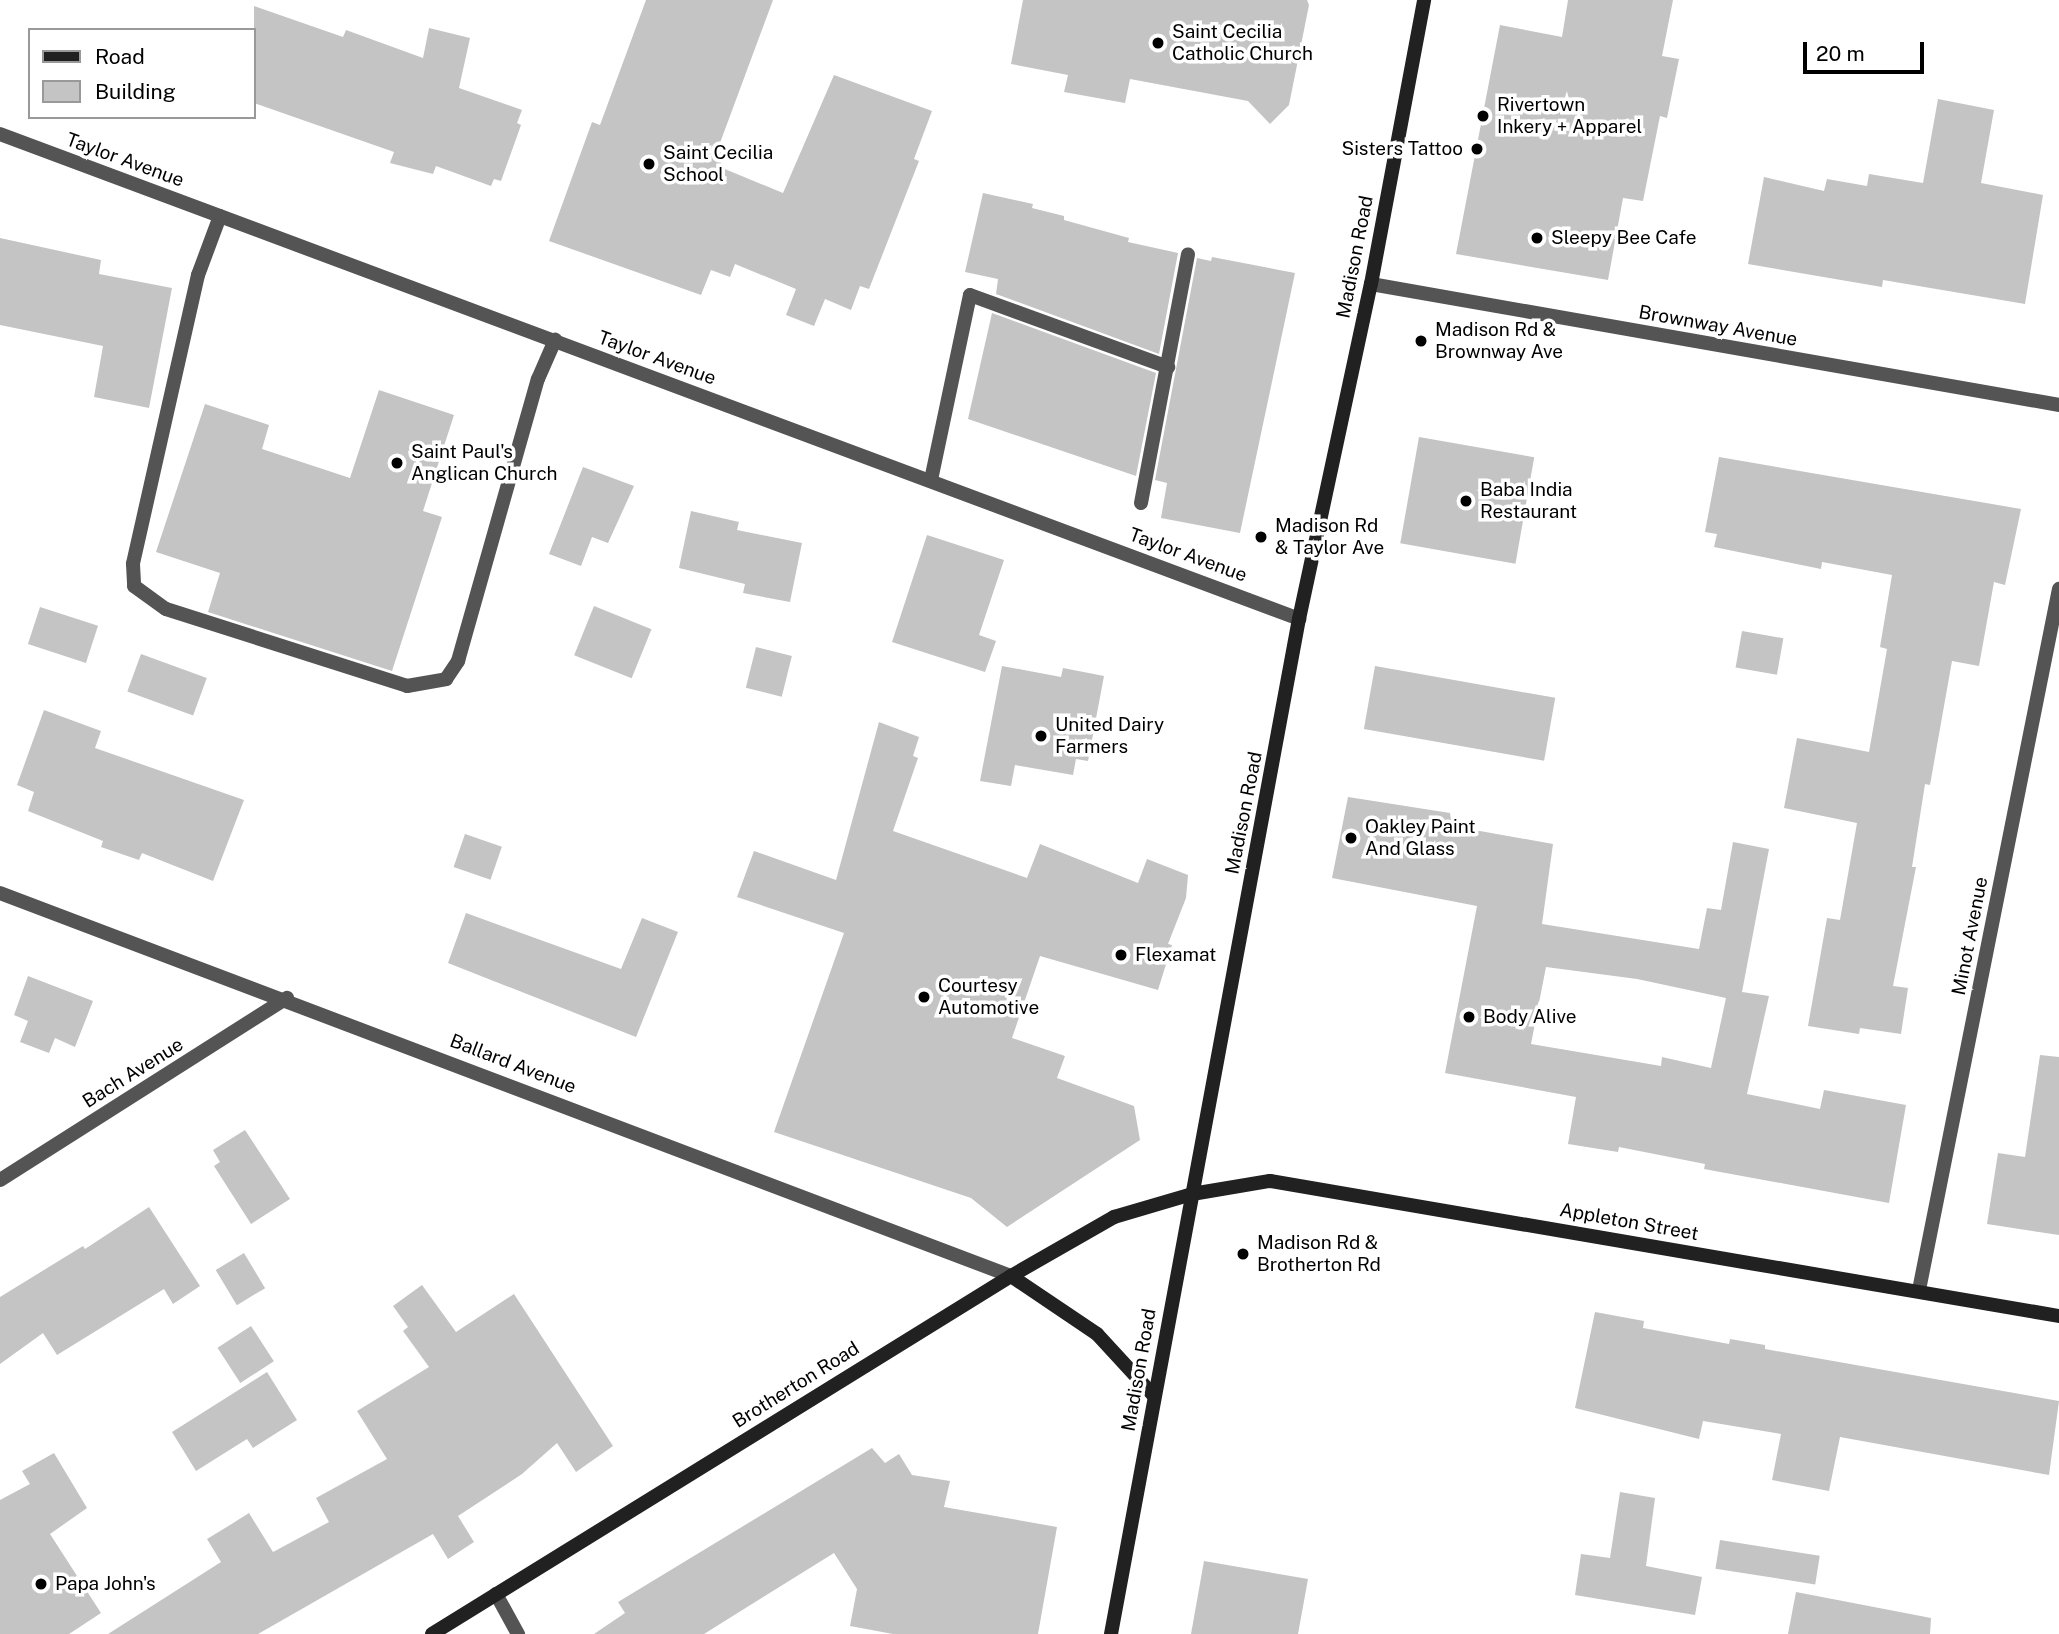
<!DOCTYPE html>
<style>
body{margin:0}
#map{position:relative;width:2059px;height:1634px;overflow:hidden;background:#fff;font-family:"Public Sans",sans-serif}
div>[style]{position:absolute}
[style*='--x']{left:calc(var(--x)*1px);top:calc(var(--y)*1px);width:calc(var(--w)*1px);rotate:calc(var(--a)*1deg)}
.building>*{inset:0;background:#c4c4c4;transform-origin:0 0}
.lane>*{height:14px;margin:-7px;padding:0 7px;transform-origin:7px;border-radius:7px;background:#545454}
.street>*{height:14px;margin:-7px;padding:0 7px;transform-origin:7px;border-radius:7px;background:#545454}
.secondary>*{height:14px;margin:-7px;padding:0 7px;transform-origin:7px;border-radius:7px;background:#212121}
.dots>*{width:19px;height:19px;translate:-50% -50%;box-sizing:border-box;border:4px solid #fff;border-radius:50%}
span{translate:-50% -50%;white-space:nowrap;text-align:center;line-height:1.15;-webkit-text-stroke:7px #fff;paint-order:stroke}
.poi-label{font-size:19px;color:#000}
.left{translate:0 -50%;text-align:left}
.right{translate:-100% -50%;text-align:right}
.street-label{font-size:19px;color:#000}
.legend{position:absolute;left:28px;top:28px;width:228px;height:91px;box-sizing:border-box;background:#fff;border:2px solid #999;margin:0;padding:9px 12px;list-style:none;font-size:21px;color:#000}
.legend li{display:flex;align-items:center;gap:14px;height:35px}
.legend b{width:35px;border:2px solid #999}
.scale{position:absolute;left:1803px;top:42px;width:121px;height:32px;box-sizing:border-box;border:4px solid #000;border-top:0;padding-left:9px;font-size:21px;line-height:24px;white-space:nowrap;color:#000;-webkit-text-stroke:5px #fff;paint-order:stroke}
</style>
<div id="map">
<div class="building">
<i style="clip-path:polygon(646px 0,773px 0,717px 151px,724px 153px,720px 167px,783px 193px,834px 75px,932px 111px,914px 159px,919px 161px,869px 289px,860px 286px,851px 310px,825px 299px,814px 326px,786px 315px,796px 289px,735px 264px,730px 277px,711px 270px,701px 295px,549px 241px,592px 122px,600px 125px)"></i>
<i style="clip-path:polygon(1023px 0,1307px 0,1309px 5px,1289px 105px,1270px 124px,1248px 101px,1130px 79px,1125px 103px,1064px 92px,1068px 75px,1011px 64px)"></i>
<i style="clip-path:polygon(1568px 0,1673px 0,1662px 56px,1679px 59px,1667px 118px,1660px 116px,1643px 201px,1623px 198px,1608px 280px,1456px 254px,1500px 25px,1562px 37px)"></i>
<i style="clip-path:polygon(254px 6px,343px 37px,346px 30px,423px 58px,429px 28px,470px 38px,459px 88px,522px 110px,517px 123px,521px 125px,501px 181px,494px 179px,491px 186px,436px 166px,433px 174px,390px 163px,394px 152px,254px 103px)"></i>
<i style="clip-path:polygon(1938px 99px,1994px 110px,1981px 183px,2043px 195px,2025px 304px,1883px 280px,1882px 287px,1748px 264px,1764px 177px,1824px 191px,1827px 179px,1867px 186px,1869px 174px,1923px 183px)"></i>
<i style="clip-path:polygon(983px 193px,1033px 204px,1032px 208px,1064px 216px,1064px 220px,1129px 238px,1128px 242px,1178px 253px,1159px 354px,996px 294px,998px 279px,965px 272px)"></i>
<i style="clip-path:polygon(0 238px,101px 260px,99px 274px,172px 288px,149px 408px,94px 397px,103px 346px,0 325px)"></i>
<i style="clip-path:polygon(1212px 257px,1295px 273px,1240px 533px,1161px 518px,1167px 483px,1155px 480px,1197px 258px,1211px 261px)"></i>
<i style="clip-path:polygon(992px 313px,1156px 373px,1136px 476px,968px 419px)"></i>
<i style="clip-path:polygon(379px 390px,454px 415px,423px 511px,442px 517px,392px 671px,208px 612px,220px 573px,156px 552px,205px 404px,269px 425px,262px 449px,350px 478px)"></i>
<i style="left:1419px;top:437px;width:117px;height:108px;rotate:10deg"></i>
<i style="clip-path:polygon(1719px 457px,2021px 509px,2005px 585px,1994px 582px,1979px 666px,1952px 661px,1930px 785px,1925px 784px,1912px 867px,1916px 867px,1893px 986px,1908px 988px,1901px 1034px,1860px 1028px,1859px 1034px,1808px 1026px,1827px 918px,1840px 920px,1857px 823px,1784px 808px,1797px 738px,1869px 752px,1887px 649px,1880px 647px,1892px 575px,1822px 562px,1821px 569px,1714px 547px,1717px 534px,1705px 532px)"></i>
<i style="clip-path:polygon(583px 467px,634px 486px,608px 543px,592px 537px,581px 566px,549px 554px)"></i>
<i style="clip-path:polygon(691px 511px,739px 522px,737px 530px,802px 543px,790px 602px,743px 593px,745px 584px,679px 568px)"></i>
<i style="clip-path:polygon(927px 535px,1004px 560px,979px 635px,996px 641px,985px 672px,892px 642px)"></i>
<i style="left:594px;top:606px;width:62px;height:53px;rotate:22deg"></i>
<i style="left:40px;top:607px;width:61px;height:39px;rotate:18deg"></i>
<i style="left:1742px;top:631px;width:42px;height:37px;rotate:10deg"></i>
<i style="left:756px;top:647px;width:37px;height:42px;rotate:14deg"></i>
<i style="left:141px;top:654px;width:70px;height:40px;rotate:20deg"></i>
<i style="clip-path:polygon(1002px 666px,1061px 677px,1063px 668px,1104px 676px,1088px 761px,1076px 759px,1073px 775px,1015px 765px,1011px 786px,980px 781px)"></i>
<i style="left:1375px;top:666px;width:183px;height:64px;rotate:10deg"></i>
<i style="clip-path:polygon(44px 710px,101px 731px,95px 748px,244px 800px,213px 881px,142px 853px,139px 860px,101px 847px,103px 841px,28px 811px,34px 792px,17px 785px)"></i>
<i style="clip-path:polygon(879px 722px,919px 737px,913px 756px,918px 758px,893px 831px,1027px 878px,1040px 844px,1138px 883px,1147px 859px,1188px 875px,1186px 898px,1168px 944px,1172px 945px,1158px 990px,1040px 956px,1012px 1038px,1065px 1056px,1057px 1078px,1134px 1106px,1140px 1140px,1007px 1227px,971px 1198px,774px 1132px,844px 933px,737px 897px,754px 851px,836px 880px)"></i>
<i style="clip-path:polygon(evenodd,1348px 797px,1450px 813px,1452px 826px,1553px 844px,1542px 924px,1699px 949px,1707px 908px,1721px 910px,1733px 842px,1769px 849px,1742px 992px,1769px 996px,1747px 1094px,1820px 1109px,1824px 1090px,1906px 1105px,1889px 1203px,1704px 1169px,1705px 1164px,1619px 1147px,1618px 1152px,1568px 1144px,1576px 1097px,1445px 1073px,1477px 906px,1332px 878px,1348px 797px,1546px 967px,1637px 979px,1726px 998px,1711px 1068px,1662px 1057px,1661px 1066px,1531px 1044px,1546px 967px)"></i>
<i style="left:465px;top:834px;width:39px;height:35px;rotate:19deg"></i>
<i style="clip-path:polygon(466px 913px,621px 969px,642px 918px,678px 932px,636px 1037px,448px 963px)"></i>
<i style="clip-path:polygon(28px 976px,93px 1001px,75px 1047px,55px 1038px,49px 1053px,20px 1042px,28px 1021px,14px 1015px)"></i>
<i style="clip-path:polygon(2040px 1055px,2059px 1057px,2059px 1235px,1987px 1224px,1998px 1153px,2025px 1157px)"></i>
<i style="clip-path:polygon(245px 1130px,290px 1199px,251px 1224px,214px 1166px,220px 1162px,213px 1150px)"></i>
<i style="clip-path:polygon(149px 1207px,200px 1286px,173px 1304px,164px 1289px,57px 1355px,43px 1333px,0 1364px,0 1297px,83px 1246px,85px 1249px)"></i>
<i style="left:244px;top:1253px;width:41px;height:33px;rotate:59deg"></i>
<i style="clip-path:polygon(422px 1285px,456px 1332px,514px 1294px,613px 1446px,576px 1472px,557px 1443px,522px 1474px,458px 1516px,474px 1542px,448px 1559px,433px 1534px,258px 1634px,108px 1634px,221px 1562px,207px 1539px,230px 1525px,249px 1513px,273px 1552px,329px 1522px,316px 1498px,387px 1459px,357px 1411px,429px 1367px,403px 1331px,408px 1327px,393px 1306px)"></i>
<i style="clip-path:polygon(1595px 1312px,1644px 1321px,1643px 1328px,1729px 1344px,1730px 1339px,1765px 1345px,1765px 1349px,2059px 1401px,2049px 1475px,1840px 1437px,1829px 1491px,1772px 1480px,1781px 1434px,1703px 1421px,1699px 1439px,1575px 1408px)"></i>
<i style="left:251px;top:1326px;width:42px;height:40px;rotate:57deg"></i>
<i style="clip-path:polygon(267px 1372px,297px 1420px,253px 1448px,247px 1439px,196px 1471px,172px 1432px)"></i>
<i style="clip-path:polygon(872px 1448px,885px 1463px,899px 1454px,912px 1475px,950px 1481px,944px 1507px,1057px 1527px,1038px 1634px,893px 1634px,850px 1626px,857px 1589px,834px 1553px,704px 1634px,594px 1634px,625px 1613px,618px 1602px)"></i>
<i style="clip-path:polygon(54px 1453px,87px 1508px,50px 1534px,101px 1613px,69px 1634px,0 1634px,0 1500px,30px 1484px,22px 1471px)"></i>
<i style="clip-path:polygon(1620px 1492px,1655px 1498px,1646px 1566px,1702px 1577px,1695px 1615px,1575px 1595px,1581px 1554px,1610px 1558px)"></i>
<i style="left:1720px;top:1540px;width:101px;height:29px;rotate:9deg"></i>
<i style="clip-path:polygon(1204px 1561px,1308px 1579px,1298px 1634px,1191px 1634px)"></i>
<i style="clip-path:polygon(1796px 1592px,1931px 1618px,1930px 1634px,1788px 1634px)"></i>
</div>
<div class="lane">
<i style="--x:220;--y:216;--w:63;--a:110.4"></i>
<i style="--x:198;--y:275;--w:296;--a:102.7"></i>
<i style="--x:133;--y:564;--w:22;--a:87"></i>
<i style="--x:134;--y:586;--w:39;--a:36"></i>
<i style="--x:166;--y:609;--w:253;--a:17.7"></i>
<i style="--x:407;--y:686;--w:40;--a:-10"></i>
<i style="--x:446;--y:679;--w:22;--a:-56"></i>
<i style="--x:458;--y:661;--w:293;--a:-74.2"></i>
<i style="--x:538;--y:379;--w:43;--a:-66.4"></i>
<i style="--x:931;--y:480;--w:189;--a:-78.1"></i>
<i style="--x:970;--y:295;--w:211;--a:20"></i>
<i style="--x:1141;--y:503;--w:253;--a:-79.3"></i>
<i style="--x:496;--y:1594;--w:46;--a:61.2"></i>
</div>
<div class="street">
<i style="--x:0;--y:134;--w:1387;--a:20.47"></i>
<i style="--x:1371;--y:284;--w:699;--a:9.97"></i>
<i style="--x:0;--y:893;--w:1081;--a:20.75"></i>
<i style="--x:0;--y:1180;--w:340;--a:-32.4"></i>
<i style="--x:1919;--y:1290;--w:715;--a:-78.71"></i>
</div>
<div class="secondary">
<i style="--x:1011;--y:1276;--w:104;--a:34"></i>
<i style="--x:1097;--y:1334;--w:84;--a:47.4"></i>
<i style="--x:432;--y:1634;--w:681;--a:-31.73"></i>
<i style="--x:1011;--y:1276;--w:119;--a:-29.8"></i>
<i style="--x:1114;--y:1217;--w:81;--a:-16.4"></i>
<i style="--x:1192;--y:1194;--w:79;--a:-9.5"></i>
<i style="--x:1270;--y:1181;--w:800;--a:9.71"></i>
<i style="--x:1111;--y:1634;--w:1032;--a:-79.51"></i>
<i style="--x:1299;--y:619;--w:343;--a:-77.9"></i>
<i style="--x:1371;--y:284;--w:289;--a:-79.4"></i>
</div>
<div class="dots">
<i style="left:1158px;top:43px;background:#000"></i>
<i style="left:1483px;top:116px;background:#000"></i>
<i style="left:1477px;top:149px;background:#000"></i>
<i style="left:649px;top:164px;background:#000"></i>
<i style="left:1537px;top:238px;background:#000"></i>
<i style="left:1421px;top:341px;background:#000"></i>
<i style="left:397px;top:463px;background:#000"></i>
<i style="left:1466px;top:501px;background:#000"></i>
<i style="left:1261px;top:537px;background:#000"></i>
<i style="left:1041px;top:736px;background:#000"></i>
<i style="left:1351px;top:838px;background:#000"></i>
<i style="left:1121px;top:955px;background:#000"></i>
<i style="left:924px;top:997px;background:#000"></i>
<i style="left:1469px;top:1017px;background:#000"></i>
<i style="left:1243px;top:1254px;background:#000"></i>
<i style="left:41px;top:1584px;background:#000"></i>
</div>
<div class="poi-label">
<span class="left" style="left:1172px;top:43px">Saint Cecilia<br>Catholic Church</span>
<span class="left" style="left:1497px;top:116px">Rivertown<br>Inkery + Apparel</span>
<span class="right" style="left:1463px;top:149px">Sisters Tattoo</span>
<span class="left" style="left:663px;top:164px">Saint Cecilia<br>School</span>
<span class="left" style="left:1551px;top:238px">Sleepy Bee Cafe</span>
<span class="left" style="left:1435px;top:341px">Madison Rd &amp;<br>Brownway Ave</span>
<span class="left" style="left:411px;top:463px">Saint Paul's<br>Anglican Church</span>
<span class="left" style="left:1480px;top:501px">Baba India<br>Restaurant</span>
<span class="left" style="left:1275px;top:537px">Madison Rd<br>&amp; Taylor Ave</span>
<span class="left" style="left:1055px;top:736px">United Dairy<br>Farmers</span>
<span class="left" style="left:1365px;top:838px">Oakley Paint<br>And Glass</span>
<span class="left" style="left:1135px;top:955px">Flexamat</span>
<span class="left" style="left:938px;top:997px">Courtesy<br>Automotive</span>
<span class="left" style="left:1483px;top:1017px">Body Alive</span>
<span class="left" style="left:1257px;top:1254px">Madison Rd &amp;<br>Brotherton Rd</span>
<span class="left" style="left:55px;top:1584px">Papa John's</span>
</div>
<div class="street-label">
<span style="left:125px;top:160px;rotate:20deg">Taylor Avenue</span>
<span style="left:1355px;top:257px;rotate:-79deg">Madison Road</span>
<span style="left:1718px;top:326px;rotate:10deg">Brownway Avenue</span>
<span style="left:657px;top:358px;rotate:20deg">Taylor Avenue</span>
<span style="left:1188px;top:555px;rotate:20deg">Taylor Avenue</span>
<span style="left:1244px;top:813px;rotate:-79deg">Madison Road</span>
<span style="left:1970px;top:936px;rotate:-79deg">Minot Avenue</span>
<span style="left:513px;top:1064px;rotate:21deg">Ballard Avenue</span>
<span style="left:133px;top:1073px;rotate:-32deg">Bach Avenue</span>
<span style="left:1629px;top:1222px;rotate:10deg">Appleton Street</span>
<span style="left:1139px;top:1370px;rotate:-80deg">Madison Road</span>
<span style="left:796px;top:1385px;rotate:-32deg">Brotherton Road</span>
</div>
<ul class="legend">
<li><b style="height:9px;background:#212121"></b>Road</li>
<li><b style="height:19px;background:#c4c4c4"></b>Building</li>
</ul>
<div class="scale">20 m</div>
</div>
